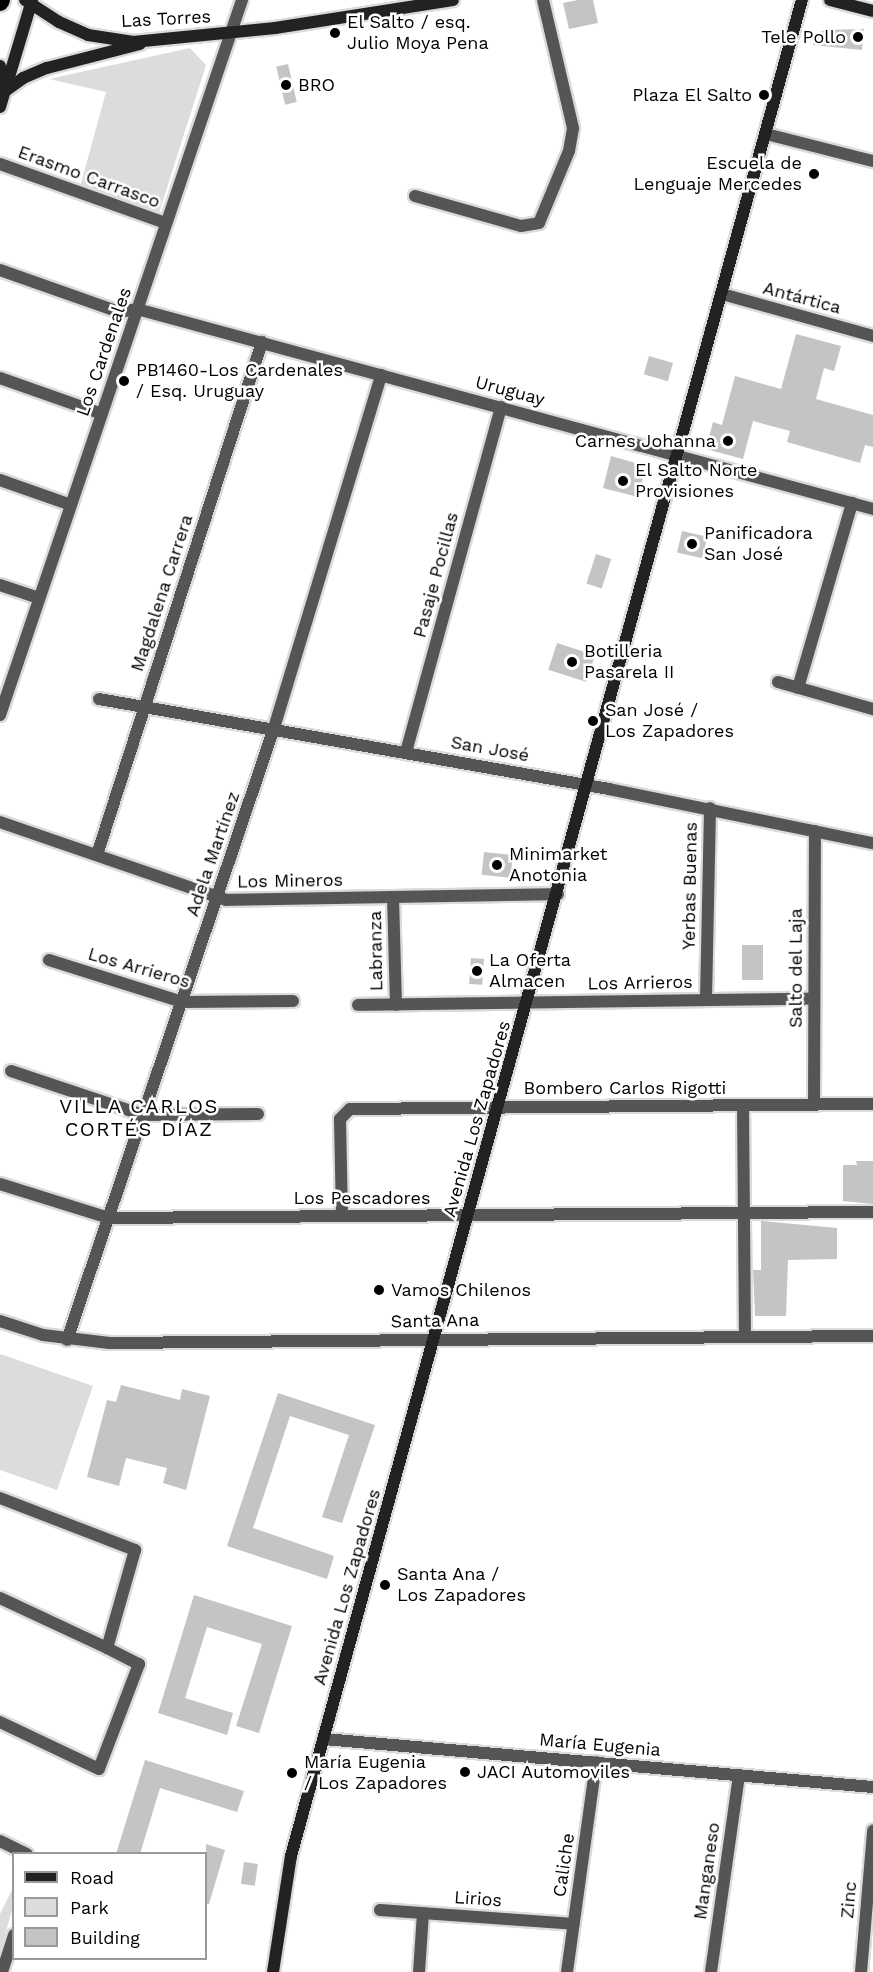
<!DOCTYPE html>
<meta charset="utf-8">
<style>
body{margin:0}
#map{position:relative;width:873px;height:1972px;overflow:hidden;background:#fff;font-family:"Work Sans",sans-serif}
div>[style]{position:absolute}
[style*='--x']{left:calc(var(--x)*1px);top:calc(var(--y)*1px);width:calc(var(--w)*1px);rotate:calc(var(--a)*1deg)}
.green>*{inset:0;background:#dcdcdc}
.building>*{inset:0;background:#c4c4c4;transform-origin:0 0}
.roads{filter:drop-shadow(2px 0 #dbdbdb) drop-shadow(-2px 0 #dbdbdb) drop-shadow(0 2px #dbdbdb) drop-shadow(0 -2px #dbdbdb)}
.minor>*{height:12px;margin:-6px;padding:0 6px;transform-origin:6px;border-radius:6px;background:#555}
.secondary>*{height:12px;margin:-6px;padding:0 6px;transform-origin:6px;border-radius:6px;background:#222}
.motorway>*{height:18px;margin:-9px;padding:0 9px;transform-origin:9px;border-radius:9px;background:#000}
.dots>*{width:16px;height:16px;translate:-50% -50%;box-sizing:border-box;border:3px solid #fff;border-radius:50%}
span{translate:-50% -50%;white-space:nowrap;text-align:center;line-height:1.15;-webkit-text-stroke:5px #fff;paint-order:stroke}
.street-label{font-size:18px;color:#000}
.poi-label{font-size:18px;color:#000}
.left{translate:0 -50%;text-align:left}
.right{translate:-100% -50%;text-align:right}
.neighbourhood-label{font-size:20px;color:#000;letter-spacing:1.5px}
.legend{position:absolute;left:12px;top:1852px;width:195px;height:108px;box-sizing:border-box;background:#fff;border:2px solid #999;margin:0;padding:8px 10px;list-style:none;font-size:18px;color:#000}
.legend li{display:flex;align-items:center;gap:12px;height:30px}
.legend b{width:30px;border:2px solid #999}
</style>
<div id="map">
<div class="green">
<i style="clip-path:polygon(190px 48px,206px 65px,159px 213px,80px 187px,106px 92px,49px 79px)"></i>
<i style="clip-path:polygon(0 1354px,93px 1386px,57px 1490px,0 1470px)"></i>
<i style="clip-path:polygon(13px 1888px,13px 1907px,0 1952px,0 1914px)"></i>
</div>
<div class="building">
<i style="clip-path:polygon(578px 0,593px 0,598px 23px,569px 29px,563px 3px)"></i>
<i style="clip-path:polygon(864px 29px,862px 50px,813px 45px,816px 34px,824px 30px)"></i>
<i style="left:288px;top:64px;width:39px;height:12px;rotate:77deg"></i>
<i style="clip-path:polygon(796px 334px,841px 346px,834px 371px,824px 368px,816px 399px,873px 415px,873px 447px,865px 445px,860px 463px,787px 442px,790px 431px,753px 421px,743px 459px,706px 449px,713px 422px,722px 425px,735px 376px,781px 389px)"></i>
<i style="left:649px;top:356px;width:25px;height:19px;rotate:16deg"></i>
<i style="clip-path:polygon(611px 456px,639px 464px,644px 474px,638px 497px,603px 488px)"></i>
<i style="left:682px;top:531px;width:26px;height:22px;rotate:13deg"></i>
<i style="left:596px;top:554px;width:16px;height:31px;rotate:18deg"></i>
<i style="left:557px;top:643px;width:40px;height:28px;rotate:18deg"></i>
<i style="left:484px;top:852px;width:29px;height:23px;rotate:6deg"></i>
<i style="left:742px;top:945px;width:21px;height:35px"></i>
<i style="left:471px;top:958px;width:13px;height:26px;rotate:4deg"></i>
<i style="clip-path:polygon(856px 1161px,873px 1161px,873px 1204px,843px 1201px,843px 1165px,857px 1165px)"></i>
<i style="clip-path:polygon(761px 1221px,837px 1228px,837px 1259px,788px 1260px,786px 1316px,755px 1316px,753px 1270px,761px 1270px)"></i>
<i style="clip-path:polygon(121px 1385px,180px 1400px,182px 1389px,210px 1396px,186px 1490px,163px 1483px,167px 1468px,126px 1458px,119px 1486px,87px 1477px,107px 1400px,116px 1402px)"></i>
<i style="clip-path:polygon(278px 1393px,375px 1425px,342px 1523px,322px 1517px,349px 1435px,290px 1416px,253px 1528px,334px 1556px,327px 1579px,227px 1546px)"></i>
<i style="clip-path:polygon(194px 1595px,292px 1626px,259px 1733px,236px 1726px,262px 1644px,207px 1627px,185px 1698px,233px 1713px,227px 1735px,158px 1713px)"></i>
<i style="clip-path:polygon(145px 1760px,244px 1791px,237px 1812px,160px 1788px,140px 1854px,116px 1854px)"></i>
<i style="clip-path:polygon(206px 1844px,225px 1850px,209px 1904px,206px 1904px)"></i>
<i style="left:244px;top:1862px;width:14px;height:22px;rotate:8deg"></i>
</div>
<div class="roads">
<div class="minor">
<i style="--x:766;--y:134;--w:110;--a:14.2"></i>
<i style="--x:0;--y:164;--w:176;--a:19.6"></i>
<i style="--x:415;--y:196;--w:110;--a:15.8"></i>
<i style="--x:521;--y:226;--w:18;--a:-9"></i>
<i style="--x:539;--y:223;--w:78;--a:-67.4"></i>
<i style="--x:569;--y:151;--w:23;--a:-80"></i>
<i style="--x:573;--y:128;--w:131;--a:-103.2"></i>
<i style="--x:0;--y:270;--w:126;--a:19.4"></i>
<i style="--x:119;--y:312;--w:18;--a:-9"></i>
<i style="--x:137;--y:309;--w:763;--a:15.2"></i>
<i style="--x:722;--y:294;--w:157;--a:15.5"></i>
<i style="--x:0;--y:378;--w:108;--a:19.4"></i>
<i style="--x:0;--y:480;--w:75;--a:19.4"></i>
<i style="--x:0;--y:585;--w:41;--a:18.4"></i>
<i style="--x:778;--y:682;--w:99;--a:15.9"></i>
<i style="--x:798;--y:688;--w:193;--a:-73.7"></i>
<i style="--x:99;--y:699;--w:518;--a:10.01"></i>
<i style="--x:609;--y:789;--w:269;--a:11.6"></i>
<i style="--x:0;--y:715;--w:755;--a:-71.3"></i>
<i style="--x:406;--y:752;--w:358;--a:-74.6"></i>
<i style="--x:0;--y:822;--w:239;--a:19"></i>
<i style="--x:226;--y:900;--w:332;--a:-1"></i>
<i style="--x:97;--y:855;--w:539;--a:-72.17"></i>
<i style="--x:393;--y:897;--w:108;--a:88.4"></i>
<i style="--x:49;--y:960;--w:139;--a:17.5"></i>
<i style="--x:182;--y:1002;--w:111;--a:-0.5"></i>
<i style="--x:706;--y:1000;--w:192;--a:-88.8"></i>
<i style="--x:358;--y:1005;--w:456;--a:-0.8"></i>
<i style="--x:11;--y:1071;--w:139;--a:18.4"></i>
<i style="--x:143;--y:1115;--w:115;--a:-0.5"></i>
<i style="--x:814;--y:1105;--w:274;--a:-89.8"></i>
<i style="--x:743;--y:1106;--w:231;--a:89.5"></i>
<i style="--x:0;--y:1184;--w:114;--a:17.3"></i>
<i style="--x:109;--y:1218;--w:764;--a:-0.45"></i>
<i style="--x:342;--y:1216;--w:97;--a:-91.2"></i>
<i style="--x:340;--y:1119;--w:14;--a:-45"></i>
<i style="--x:350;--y:1109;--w:523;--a:-0.55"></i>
<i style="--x:0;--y:1321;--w:45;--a:18"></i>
<i style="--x:43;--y:1335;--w:67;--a:6.8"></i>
<i style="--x:110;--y:1343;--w:763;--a:-0.53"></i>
<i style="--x:67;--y:1340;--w:646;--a:-71.31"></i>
<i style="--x:274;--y:728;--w:369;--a:-73.1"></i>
<i style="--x:0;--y:1498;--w:145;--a:21.1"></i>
<i style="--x:135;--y:1550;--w:102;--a:105.9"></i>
<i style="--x:107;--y:1648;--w:36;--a:27"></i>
<i style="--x:139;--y:1664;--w:112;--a:110.9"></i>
<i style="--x:99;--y:1769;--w:110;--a:-154.6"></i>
<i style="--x:0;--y:1598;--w:118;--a:25"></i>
<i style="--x:324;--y:1739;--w:551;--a:5"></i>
<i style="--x:0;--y:1841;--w:30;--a:26"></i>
<i style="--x:380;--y:1910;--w:194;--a:4.1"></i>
<i style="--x:2;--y:1972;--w:39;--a:-72"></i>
<i style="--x:419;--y:1972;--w:59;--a:-86.1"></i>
<i style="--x:567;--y:1972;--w:212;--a:-82.1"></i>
<i style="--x:711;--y:1972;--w:199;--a:-81.9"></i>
<i style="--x:861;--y:1972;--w:142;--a:-85.1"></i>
</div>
<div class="secondary">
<i style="--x:25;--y:0;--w:40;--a:32.9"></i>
<i style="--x:59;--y:22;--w:32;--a:24"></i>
<i style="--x:88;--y:35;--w:46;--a:8.8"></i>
<i style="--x:133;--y:42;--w:143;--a:-5.6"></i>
<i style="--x:275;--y:28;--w:180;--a:-8.9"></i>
<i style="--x:830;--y:0;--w:44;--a:14.3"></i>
<i style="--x:0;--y:66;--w:22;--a:80"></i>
<i style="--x:4;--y:92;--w:24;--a:-36"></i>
<i style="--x:23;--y:78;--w:26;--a:-23"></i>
<i style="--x:47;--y:68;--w:96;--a:-14.5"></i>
<i style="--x:0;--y:107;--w:112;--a:-73.3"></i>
<i style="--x:273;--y:1972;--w:117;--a:-81.2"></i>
<i style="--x:291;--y:1856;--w:1925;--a:-74.61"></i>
</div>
<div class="motorway">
<i style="--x:0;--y:2;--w:2;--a:-63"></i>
</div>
</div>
<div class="dots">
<i style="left:335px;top:33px;background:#000"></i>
<i style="left:858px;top:37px;background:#000"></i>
<i style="left:286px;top:85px;background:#000"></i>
<i style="left:764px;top:95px;background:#000"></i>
<i style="left:814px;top:174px;background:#000"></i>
<i style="left:124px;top:381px;background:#000"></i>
<i style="left:728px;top:441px;background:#000"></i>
<i style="left:623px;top:481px;background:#000"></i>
<i style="left:692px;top:544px;background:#000"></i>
<i style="left:572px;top:662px;background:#000"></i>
<i style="left:593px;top:721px;background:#000"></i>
<i style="left:497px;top:865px;background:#000"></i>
<i style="left:477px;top:971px;background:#000"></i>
<i style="left:379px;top:1290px;background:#000"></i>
<i style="left:385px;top:1585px;background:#000"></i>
<i style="left:465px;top:1772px;background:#000"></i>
<i style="left:292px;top:1773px;background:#000"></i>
</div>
<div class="street-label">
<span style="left:166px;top:19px;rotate:-3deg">Las Torres</span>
<span style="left:89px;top:177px;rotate:20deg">Erasmo Carrasco</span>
<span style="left:802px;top:298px;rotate:15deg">Antártica</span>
<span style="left:104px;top:352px;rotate:-71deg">Los Cardenales</span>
<span style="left:510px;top:391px;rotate:15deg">Uruguay</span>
<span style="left:436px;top:575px;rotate:-75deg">Pasaje Pocillas</span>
<span style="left:162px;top:593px;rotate:-72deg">Magdalena Carrera</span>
<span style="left:490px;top:749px;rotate:10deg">San José</span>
<span style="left:213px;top:854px;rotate:-71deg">Adela Martínez</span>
<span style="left:290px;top:881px;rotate:-1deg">Los Mineros</span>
<span style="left:690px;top:886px;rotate:-89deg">Yerbas Buenas</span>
<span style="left:376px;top:951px;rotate:-91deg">Labranza</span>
<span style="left:139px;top:968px;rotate:16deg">Los Arrieros</span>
<span style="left:796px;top:968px;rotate:-90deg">Salto del Laja</span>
<span style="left:640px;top:983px;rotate:-1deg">Los Arrieros</span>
<span style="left:625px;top:1088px">Bombero Carlos Rigotti</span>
<span style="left:477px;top:1119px;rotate:-74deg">Avenida Los Zapadores</span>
<span style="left:362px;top:1198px">Los Pescadores</span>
<span style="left:435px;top:1321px;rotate:-1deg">Santa Ana</span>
<span style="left:347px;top:1587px;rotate:-74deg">Avenida Los Zapadores</span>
<span style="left:600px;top:1745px;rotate:5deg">María Eugenia</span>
<span style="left:564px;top:1865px;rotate:-82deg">Caliche</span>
<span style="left:707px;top:1871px;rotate:-82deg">Manganeso</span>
<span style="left:478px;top:1899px;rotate:4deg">Lirios</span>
<span style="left:849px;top:1900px;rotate:-85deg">Zinc</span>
</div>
<div class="poi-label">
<span class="left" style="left:347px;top:33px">El Salto / esq.<br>Julio Moya Pena</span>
<span class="right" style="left:846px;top:37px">Tele Pollo</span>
<span class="left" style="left:298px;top:85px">BRO</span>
<span class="right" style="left:752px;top:95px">Plaza El Salto</span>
<span class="right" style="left:802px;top:174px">Escuela de<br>Lenguaje Mercedes</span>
<span class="left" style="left:136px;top:381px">PB1460-Los Cardenales<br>/ Esq. Uruguay</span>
<span class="right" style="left:716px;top:441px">Carnes Johanna</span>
<span class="left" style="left:635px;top:481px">El Salto Norte<br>Provisiones</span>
<span class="left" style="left:704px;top:544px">Panificadora<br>San José</span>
<span class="left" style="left:584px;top:662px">Botilleria<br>Pasarela II</span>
<span class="left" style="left:605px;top:721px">San José /<br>Los Zapadores</span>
<span class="left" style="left:509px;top:865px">Minimarket<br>Anotonia</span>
<span class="left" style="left:489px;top:971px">La Oferta<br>Almacen</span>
<span class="left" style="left:391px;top:1290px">Vamos Chilenos</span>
<span class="left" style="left:397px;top:1585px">Santa Ana /<br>Los Zapadores</span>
<span class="left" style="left:304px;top:1773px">María Eugenia<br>/ Los Zapadores</span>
<span class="left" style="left:477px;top:1772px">JACI Automoviles</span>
</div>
<div class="neighbourhood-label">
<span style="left:139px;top:1118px">VILLA CARLOS<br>CORTÉS DÍAZ</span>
</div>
<ul class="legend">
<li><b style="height:8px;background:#222"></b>Road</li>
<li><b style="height:16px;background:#dcdcdc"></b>Park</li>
<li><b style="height:16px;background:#c4c4c4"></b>Building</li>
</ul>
</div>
